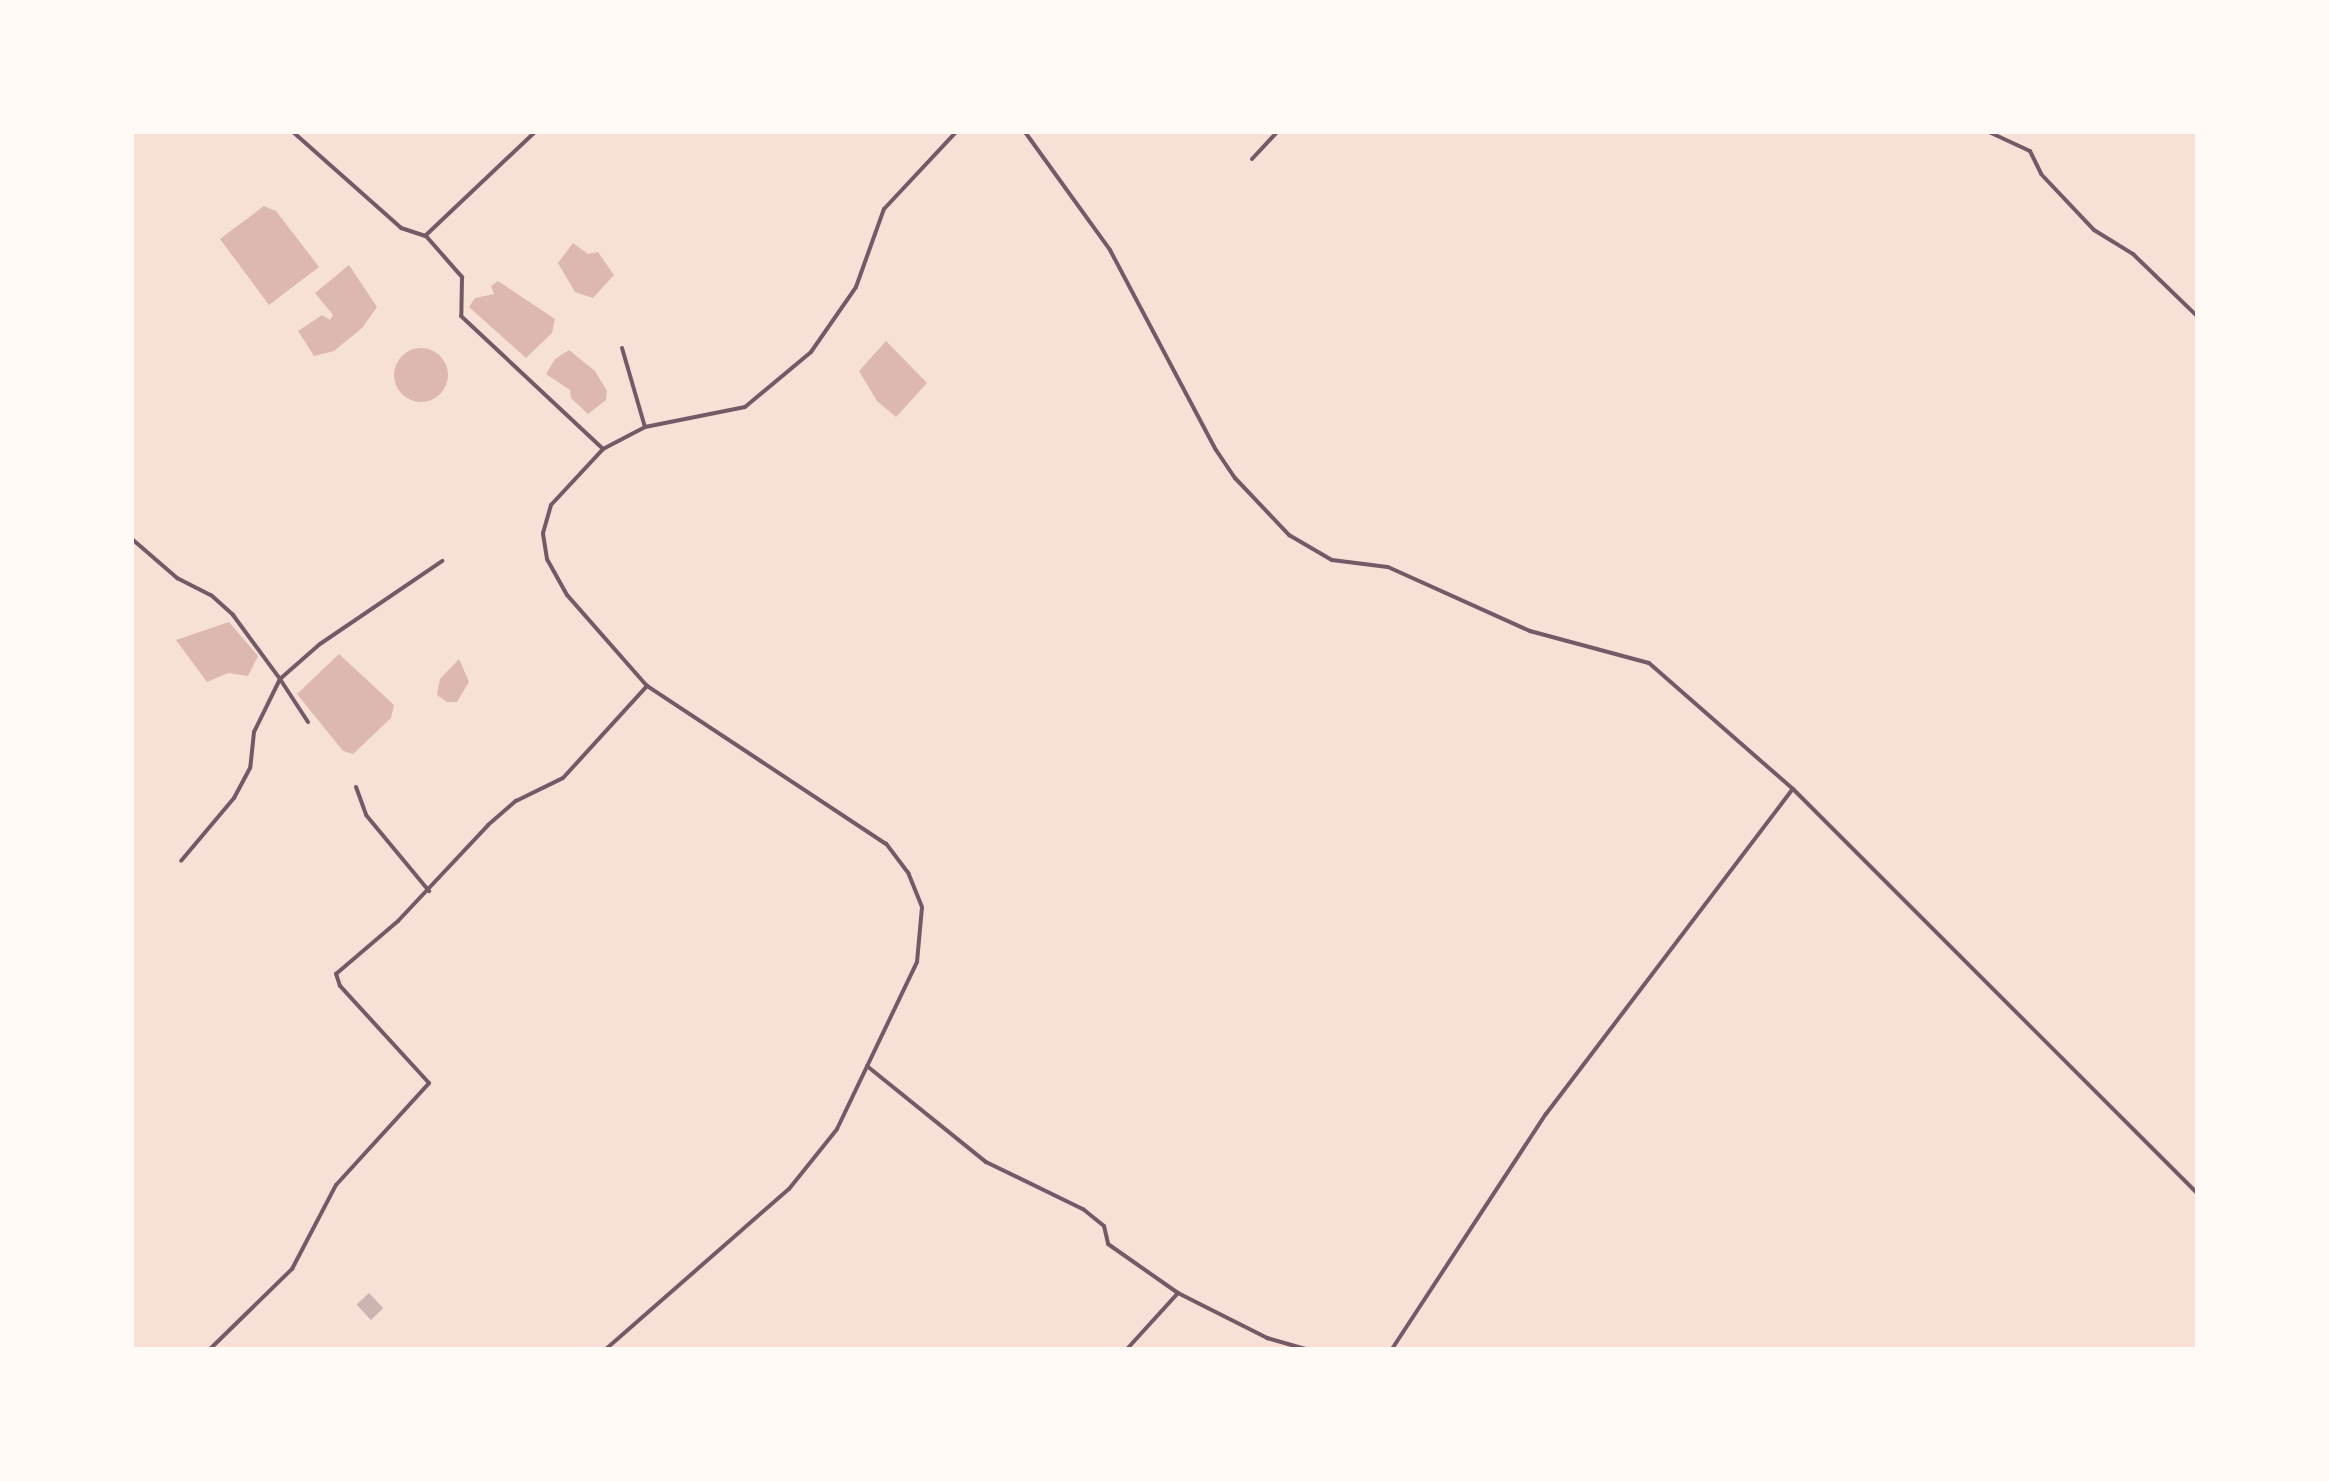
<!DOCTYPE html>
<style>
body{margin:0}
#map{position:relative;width:2329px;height:1481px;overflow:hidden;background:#f7e1d7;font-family:Montserrat,sans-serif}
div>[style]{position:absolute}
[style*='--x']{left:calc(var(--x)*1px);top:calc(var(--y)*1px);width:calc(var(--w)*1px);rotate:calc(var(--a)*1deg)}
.water>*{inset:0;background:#dcb8b0}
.round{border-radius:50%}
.building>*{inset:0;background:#ccb4b1;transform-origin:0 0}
.minor>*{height:4px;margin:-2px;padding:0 2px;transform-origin:2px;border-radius:2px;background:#755966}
span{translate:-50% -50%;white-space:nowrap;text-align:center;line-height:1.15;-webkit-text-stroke:7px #fffaf5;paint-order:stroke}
.frame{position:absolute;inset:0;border:134px solid #fffaf5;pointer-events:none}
</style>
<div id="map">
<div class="water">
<i style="clip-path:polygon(264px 206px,276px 211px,319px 267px,269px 305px,220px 239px)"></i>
<i style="clip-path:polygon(573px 243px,588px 254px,598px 252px,614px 275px,593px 298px,575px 292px,558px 263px)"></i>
<i style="clip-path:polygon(349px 265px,377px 307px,362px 328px,334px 351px,314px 356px,298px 331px,322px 315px,330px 320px,333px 315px,315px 293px)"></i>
<i style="clip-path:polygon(498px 281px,555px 319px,552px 333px,526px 358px,469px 307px,475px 298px,494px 294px,491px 286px)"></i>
<i style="clip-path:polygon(886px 341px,927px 383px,896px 417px,877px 401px,859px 371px)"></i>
<i class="round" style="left:394px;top:348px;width:54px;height:54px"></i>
<i style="clip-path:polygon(569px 350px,595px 371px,607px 391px,606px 400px,588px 414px,571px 398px,570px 390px,546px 374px,555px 359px)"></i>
<i style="clip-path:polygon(229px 622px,258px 656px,248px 676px,228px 673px,207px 682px,176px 640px)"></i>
<i style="clip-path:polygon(339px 654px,394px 705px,391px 718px,353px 754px,343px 751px,297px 694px)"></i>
<i style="clip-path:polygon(459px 659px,469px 682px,457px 702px,447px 702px,437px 695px,440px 679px)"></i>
</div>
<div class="building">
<i style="left:369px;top:1293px;width:21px;height:17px;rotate:47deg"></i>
</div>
<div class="minor">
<i style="--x:293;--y:132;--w:144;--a:41.6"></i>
<i style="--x:401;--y:228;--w:25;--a:18"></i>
<i style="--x:425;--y:236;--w:151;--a:-43.4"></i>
<i style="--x:1025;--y:132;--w:145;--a:54.2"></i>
<i style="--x:1110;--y:250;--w:226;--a:62.1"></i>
<i style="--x:1216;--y:450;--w:34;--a:56"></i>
<i style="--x:1235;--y:478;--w:79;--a:46.5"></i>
<i style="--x:1289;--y:535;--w:50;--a:30.2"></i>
<i style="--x:1332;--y:560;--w:56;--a:7.1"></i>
<i style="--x:1388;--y:567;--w:156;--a:24.3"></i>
<i style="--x:1530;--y:631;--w:123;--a:15.1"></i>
<i style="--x:1649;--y:663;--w:191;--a:41.2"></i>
<i style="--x:1793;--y:789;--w:571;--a:45"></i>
<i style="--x:1989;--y:132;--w:45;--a:24.9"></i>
<i style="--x:2030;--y:151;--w:25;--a:64"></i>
<i style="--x:2041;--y:174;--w:77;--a:46.6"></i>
<i style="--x:2094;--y:230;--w:46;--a:31.6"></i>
<i style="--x:2133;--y:254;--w:89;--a:44.1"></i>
<i style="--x:1252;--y:159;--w:37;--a:-47"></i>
<i style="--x:426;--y:236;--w:55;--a:48.7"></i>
<i style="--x:462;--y:277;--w:39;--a:91"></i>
<i style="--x:461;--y:316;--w:195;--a:43.1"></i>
<i style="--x:622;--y:348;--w:82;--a:73.8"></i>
<i style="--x:132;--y:539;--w:60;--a:40.9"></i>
<i style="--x:177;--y:578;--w:38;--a:27"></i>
<i style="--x:211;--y:595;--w:30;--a:42"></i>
<i style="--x:233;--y:615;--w:79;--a:53.7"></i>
<i style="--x:280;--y:679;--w:59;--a:116.1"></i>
<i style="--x:254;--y:732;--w:36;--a:96"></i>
<i style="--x:250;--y:768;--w:34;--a:118"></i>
<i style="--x:234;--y:798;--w:82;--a:130.1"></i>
<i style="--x:308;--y:722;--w:51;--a:-123.1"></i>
<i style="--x:280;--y:679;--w:53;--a:-41.2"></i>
<i style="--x:320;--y:644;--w:148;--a:-34.2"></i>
<i style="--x:356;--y:787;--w:30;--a:70"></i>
<i style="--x:366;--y:815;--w:99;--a:50.3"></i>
<i style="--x:867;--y:1066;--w:153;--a:38.9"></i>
<i style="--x:986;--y:1162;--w:108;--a:25.9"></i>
<i style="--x:1083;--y:1209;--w:27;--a:39"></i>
<i style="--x:1104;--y:1226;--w:18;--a:77"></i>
<i style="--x:1108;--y:1244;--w:85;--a:35"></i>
<i style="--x:1178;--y:1293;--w:100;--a:26.8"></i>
<i style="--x:1267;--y:1338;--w:40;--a:16"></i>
<i style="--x:210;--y:1349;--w:115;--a:-44.3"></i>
<i style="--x:292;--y:1269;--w:95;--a:-62.4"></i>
<i style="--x:336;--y:1185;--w:138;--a:-47.6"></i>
<i style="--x:429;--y:1083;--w:132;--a:-132.5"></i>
<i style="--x:340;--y:986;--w:13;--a:-108"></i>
<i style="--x:336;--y:974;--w:82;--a:-40.5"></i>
<i style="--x:398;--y:921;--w:132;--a:-46.8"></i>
<i style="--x:488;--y:825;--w:37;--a:-41"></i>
<i style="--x:516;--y:801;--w:52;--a:-26.1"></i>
<i style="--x:563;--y:778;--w:125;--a:-47.6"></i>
<i style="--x:606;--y:1349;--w:243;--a:-41.2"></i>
<i style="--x:789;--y:1189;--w:77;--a:-51.3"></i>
<i style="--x:837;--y:1129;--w:185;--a:-64.4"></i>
<i style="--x:917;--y:962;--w:55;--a:-84.8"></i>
<i style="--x:922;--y:907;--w:35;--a:-112"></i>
<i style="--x:909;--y:874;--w:38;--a:-127"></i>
<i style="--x:886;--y:844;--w:287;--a:-146.5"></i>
<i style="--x:647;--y:686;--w:121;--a:-131.3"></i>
<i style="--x:567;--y:595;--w:41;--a:-119.1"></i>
<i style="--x:547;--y:559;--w:26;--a:-99"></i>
<i style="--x:543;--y:533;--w:29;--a:-74"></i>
<i style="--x:551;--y:505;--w:76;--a:-47.1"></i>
<i style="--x:603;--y:449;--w:47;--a:-27.6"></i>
<i style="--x:645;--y:427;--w:102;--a:-11.3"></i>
<i style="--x:745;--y:407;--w:86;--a:-39.8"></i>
<i style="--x:811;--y:352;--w:79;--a:-55.3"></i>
<i style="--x:856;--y:287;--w:83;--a:-70.3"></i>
<i style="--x:884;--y:209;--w:105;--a:-46.9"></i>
<i style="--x:1127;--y:1349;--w:76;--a:-47.7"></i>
<i style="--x:1392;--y:1349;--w:281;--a:-56.8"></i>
<i style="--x:1546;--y:1114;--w:408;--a:-52.8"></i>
</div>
<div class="frame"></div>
</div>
